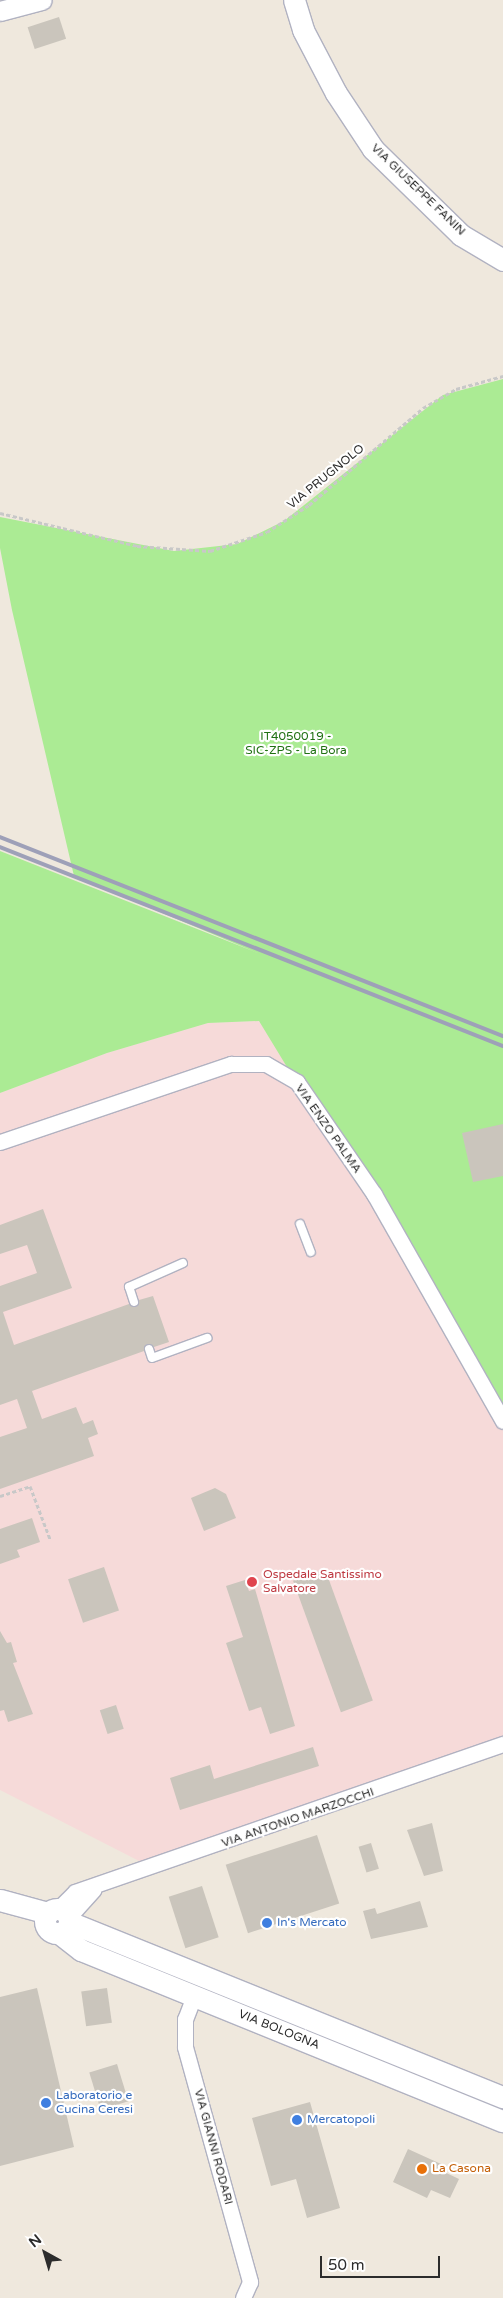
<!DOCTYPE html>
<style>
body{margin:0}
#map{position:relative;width:503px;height:2298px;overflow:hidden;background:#efe8dd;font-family:"Varela Round",sans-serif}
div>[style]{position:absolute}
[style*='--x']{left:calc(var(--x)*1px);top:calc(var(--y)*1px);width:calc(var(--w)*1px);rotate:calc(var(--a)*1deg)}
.medical>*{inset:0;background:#f6dad9}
.green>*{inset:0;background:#abeb94}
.building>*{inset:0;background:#cac5bc;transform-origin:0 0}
.path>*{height:3px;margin-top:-1.5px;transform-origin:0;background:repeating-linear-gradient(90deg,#c8c8c8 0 4px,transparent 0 6.5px)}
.roads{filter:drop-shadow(1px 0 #b1b2c1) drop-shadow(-1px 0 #b1b2c1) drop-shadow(0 1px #b1b2c1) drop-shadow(0 -1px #b1b2c1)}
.service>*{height:8px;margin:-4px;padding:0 4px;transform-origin:4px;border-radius:4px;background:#fff}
.minor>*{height:15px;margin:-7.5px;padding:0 7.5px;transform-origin:7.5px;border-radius:7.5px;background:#fff}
.tertiary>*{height:19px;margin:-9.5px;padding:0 9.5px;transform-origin:9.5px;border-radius:9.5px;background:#fff}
.secondary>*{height:21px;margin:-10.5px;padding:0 10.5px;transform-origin:10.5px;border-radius:10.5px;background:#fff}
.secondary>.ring{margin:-10.5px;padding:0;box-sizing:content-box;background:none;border:21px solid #fff;border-radius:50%}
.rail>*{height:4px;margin:-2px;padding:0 2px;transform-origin:2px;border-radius:2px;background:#9ea0b8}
.dots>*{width:14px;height:14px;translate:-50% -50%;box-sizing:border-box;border:2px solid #fff;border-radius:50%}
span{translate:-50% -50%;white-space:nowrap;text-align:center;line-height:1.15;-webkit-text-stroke:4.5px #fff;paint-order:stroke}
.street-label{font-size:12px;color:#2c2c2c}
.park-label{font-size:12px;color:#207113}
.health-label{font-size:12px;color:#be3a42}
.left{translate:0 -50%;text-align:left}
.shop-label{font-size:12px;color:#366cbe}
.food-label{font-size:12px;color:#c56008}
.north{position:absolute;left:20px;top:2228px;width:50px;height:50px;-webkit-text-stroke:4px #fff;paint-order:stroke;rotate:321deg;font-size:14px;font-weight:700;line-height:20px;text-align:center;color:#2c2c2c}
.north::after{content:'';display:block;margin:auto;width:18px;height:22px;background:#2c2c2c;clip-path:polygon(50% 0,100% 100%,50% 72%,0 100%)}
.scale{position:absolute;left:320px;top:2256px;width:120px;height:22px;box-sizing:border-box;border:2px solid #2c2c2c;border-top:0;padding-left:6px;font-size:15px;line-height:18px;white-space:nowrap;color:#2c2c2c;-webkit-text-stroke:4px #fff;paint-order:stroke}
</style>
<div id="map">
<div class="medical">
<i style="clip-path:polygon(259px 1021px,374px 1194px,503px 1422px,503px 1742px,147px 1865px,0 1790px,0 1093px,107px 1053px,208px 1023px)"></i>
</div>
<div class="green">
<i style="clip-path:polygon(503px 379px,503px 1422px,259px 1021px,208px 1023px,107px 1053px,0 1093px,0 851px,258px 953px,74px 876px,12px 610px,0 548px,0 517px,174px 551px,237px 544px,284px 521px,443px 395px)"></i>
</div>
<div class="building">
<i style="left:59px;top:17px;width:23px;height:33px;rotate:72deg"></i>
<i style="clip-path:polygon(503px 1124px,503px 1176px,473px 1182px,462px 1133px)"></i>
<i style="clip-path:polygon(43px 1209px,72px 1288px,3px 1312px,14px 1345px,129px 1304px,136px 1307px,139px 1300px,153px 1296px,169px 1342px,154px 1347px,147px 1344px,144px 1351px,32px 1391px,42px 1419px,76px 1407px,83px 1424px,93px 1420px,98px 1434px,88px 1438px,94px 1456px,0 1489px,0 1437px,27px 1428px,17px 1399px,0 1405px,0 1286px,37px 1273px,27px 1245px,0 1254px,0 1225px)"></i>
<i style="clip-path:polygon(215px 1488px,226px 1494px,236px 1518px,204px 1531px,191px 1498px)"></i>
<i style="clip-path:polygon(32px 1518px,40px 1542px,17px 1550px,20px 1557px,0 1564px,0 1529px)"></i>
<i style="left:104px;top:1567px;width:46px;height:38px;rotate:71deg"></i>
<i style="left:325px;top:1569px;width:140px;height:34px;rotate:70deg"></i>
<i style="clip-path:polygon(245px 1580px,249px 1591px,255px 1589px,295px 1726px,270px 1734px,261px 1707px,249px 1711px,226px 1643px,243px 1637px,226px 1586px)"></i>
<i style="clip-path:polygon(0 1631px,7px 1643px,11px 1642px,17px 1662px,13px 1663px,33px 1714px,8px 1722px,4px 1710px,0 1711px)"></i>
<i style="left:116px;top:1705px;width:25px;height:17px;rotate:72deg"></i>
<i style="clip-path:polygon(313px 1747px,319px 1766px,180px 1810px,170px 1778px,210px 1765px,214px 1779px)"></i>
<i style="clip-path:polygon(432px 1823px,443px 1871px,424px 1876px,407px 1830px)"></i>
<i style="left:317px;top:1835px;width:72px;height:96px;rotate:72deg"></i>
<i style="left:371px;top:1843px;width:27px;height:13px;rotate:73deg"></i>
<i style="left:202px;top:1886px;width:54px;height:35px;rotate:72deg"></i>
<i style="clip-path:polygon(420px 1901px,428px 1927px,371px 1939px,363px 1911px,375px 1908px,377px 1914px)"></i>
<i style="clip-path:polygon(37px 1988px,74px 2147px,0 2166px,0 1997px)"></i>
<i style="left:107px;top:1988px;width:35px;height:26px;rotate:82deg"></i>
<i style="left:117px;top:2064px;width:39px;height:29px;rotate:73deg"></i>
<i style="clip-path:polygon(310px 2102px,340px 2208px,307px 2218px,296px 2179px,271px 2186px,252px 2118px)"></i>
<i style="clip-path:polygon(408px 2149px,441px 2164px,438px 2169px,459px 2179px,450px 2198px,431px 2190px,427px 2198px,393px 2182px)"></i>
</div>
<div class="path">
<i style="--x:0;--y:513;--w:141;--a:13.5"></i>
<i style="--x:137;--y:546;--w:73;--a:3.9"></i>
<i style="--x:210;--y:551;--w:60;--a:-18.4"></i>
<i style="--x:267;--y:532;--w:50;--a:-32.7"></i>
<i style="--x:309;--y:505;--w:150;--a:-40.4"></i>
<i style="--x:423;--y:408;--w:38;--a:-30"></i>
<i style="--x:456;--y:389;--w:49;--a:-15.5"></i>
<i style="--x:0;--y:1496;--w:32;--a:-18"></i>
<i style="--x:30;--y:1486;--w:57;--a:69.3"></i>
</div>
<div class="roads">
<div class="service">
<i style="--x:300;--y:1224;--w:30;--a:69"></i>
<i style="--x:134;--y:1302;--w:16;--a:-108"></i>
<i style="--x:129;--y:1287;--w:59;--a:-24"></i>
<i style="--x:149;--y:1349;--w:9;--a:72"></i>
<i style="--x:152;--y:1358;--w:59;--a:-20"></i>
</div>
<div class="minor">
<i style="--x:0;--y:1142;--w:244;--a:-18.7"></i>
<i style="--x:231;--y:1064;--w:35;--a:0"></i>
<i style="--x:266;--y:1064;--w:36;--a:30"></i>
<i style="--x:297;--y:1082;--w:136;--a:55.5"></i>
<i style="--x:374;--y:1194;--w:261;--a:60.4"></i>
<i style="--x:57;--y:1910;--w:25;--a:-45"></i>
<i style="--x:75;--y:1892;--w:453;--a:-19.1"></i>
<i style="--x:68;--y:1918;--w:38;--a:-48"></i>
<i style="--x:194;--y:1996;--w:25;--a:111"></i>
<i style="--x:185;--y:2019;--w:28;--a:90"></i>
<i style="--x:185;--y:2047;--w:244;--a:74.5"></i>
<i style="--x:250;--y:2282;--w:17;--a:114"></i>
</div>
<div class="tertiary">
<i style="--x:0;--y:11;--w:43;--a:-14.7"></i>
</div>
<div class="secondary">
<i style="--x:294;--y:0;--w:31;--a:73"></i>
<i style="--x:303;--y:30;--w:71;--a:62.4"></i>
<i style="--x:336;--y:93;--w:67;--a:56.5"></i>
<i style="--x:373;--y:149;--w:123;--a:44.3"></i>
<i style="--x:461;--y:235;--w:49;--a:30.8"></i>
<i style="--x:0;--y:1900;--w:50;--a:15.2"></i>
<i class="ring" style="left:45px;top:1909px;width:3px;height:3px"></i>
<i style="--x:69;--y:1922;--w:468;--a:22"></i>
<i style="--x:59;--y:1933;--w:28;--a:38"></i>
<i style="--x:81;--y:1950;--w:455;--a:22.1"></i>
</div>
</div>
<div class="rail">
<i style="--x:0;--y:837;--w:541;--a:21.59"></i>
<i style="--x:0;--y:847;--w:541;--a:21.59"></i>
</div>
<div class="dots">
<i style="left:252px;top:1582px;background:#e0444e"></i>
<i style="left:267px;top:1923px;background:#3f7fe0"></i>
<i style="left:46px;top:2103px;background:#3f7fe0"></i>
<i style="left:297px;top:2120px;background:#3f7fe0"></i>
<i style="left:422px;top:2169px;background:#e8710a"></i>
</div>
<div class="street-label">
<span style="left:418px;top:190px;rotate:44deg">VIA GIUSEPPE FANIN</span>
<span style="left:326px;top:477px;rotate:-39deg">VIA PRUGNOLO</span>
<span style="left:328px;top:1129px;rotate:55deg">VIA ENZO PALMA</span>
<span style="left:298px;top:1818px;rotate:-19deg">VIA ANTONIO MARZOCCHI</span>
<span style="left:279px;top:2030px;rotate:22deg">VIA BOLOGNA</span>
<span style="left:213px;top:2147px;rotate:75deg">VIA GIANNI RODARI</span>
</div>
<div class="park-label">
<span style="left:296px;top:744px">IT4050019 -<br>SIC-ZPS - La Bora</span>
</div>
<div class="health-label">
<span class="left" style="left:263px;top:1582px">Ospedale Santissimo<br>Salvatore</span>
</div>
<div class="shop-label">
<span class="left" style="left:277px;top:1923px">In's Mercato</span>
<span class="left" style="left:56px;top:2103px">Laboratorio e<br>Cucina Ceresi</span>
<span class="left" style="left:307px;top:2120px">Mercatopoli</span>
</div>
<div class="food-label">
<span class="left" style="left:432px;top:2169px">La Casona</span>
</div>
<div class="north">N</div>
<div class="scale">50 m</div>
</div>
